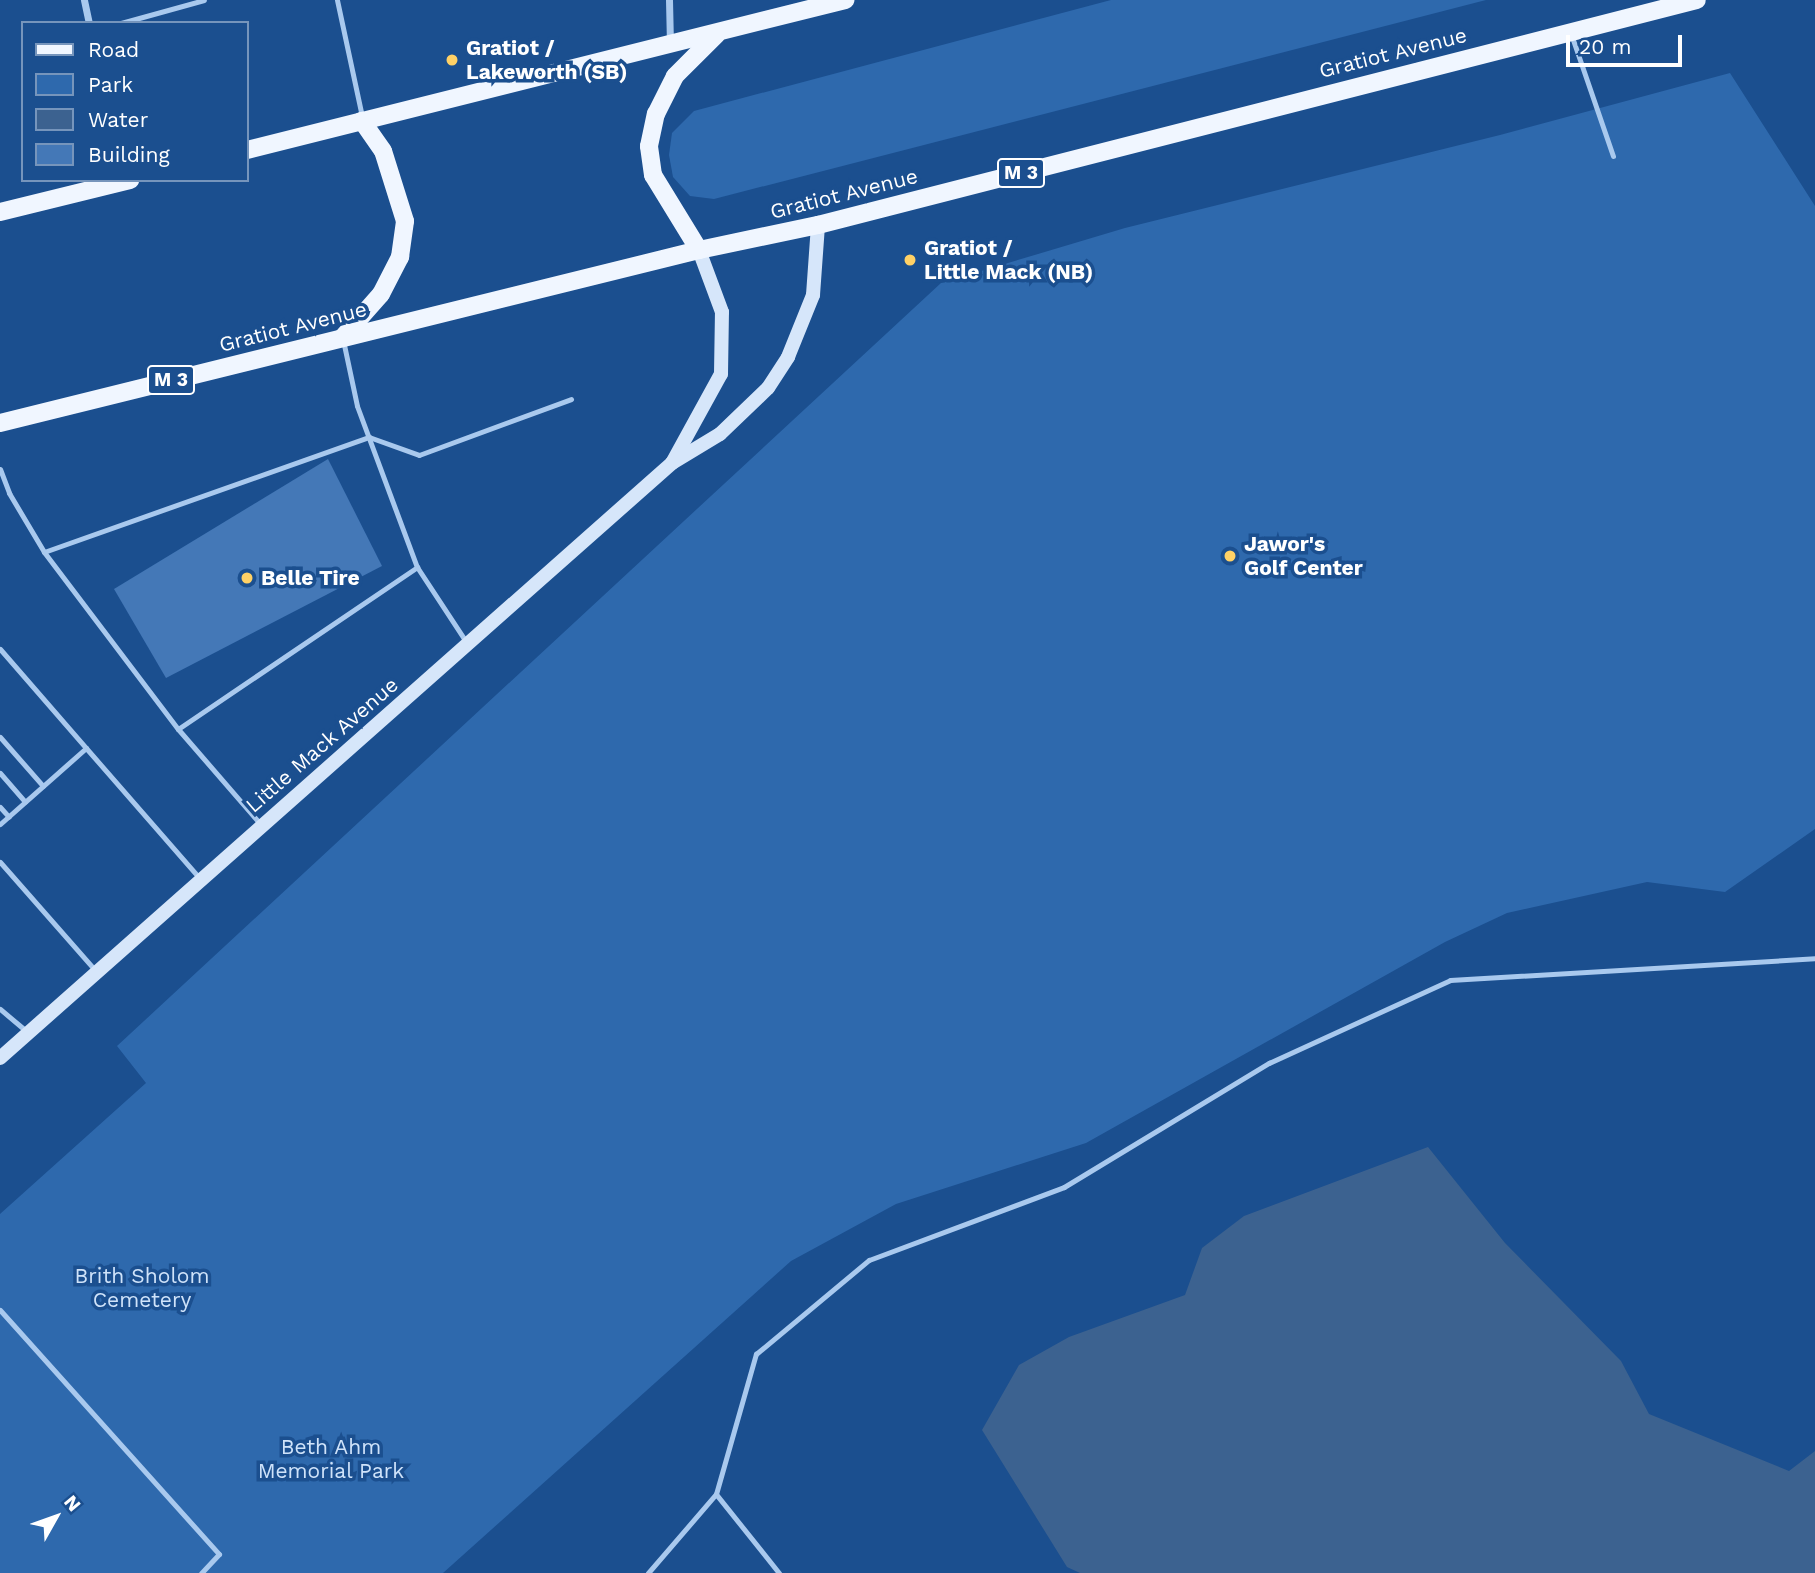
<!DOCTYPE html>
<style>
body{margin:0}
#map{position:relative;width:1815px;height:1573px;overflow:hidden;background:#1b4f8f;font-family:"Work Sans",sans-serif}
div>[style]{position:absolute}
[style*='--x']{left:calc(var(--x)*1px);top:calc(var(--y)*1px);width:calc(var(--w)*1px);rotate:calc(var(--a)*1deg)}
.green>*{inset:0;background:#2e69ad}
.water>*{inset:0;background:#3c6290}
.building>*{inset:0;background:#4478b7}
.lane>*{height:5px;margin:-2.5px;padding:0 2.5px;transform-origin:2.5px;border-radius:2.5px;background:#a9c9ee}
.street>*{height:7px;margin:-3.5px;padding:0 3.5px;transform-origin:3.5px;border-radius:3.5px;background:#a9c9ee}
.secondary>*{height:14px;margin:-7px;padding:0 7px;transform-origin:7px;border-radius:7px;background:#d6e6fa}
.primary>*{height:18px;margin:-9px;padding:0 9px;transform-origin:9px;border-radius:9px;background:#f0f6ff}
.dots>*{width:19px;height:19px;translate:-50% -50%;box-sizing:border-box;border:4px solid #1b4f8f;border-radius:50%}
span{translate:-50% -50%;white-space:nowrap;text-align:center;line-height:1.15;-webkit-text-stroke:7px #1b4f8f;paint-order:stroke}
.shield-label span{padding:2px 5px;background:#1b4f8f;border:2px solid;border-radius:5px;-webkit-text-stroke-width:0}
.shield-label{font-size:19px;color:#fff;font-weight:700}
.poi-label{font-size:21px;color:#fff;font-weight:700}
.left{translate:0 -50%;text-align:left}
.street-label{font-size:21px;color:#fff}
.park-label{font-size:21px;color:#cfe3fa}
.legend{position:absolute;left:21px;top:21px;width:228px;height:161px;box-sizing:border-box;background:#1b4f8f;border:2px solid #7695bc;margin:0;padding:9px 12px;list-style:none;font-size:21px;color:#fff}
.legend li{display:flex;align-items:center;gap:14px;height:35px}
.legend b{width:35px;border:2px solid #7695bc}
.north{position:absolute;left:21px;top:1482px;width:70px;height:70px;-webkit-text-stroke:5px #1b4f8f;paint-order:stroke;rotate:50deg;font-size:19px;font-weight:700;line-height:28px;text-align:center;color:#fff}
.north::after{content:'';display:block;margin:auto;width:24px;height:32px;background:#fff;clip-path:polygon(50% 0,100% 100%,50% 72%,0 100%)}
.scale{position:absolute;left:1566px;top:35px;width:116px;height:32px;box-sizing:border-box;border:4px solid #fff;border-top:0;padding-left:9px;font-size:21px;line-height:24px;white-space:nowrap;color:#fff;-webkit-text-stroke:5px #1b4f8f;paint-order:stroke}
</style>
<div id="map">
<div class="green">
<i style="clip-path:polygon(1111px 0,1486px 0,714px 199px,690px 196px,673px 177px,669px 155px,672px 133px,694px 111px)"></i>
<i style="clip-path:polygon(1730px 73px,1815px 206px,1815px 829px,1725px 892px,1647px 882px,1507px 913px,1445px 942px,1086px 1143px,896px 1204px,791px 1261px,443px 1573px,0 1573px,0 1214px,146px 1083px,117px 1046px,941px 283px,1125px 228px,1500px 135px)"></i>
</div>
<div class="water">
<i style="clip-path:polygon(1428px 1147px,1505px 1243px,1621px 1361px,1649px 1414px,1789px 1471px,1815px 1451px,1815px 1573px,1080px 1573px,1067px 1567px,982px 1430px,1019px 1365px,1069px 1337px,1185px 1295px,1202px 1248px,1244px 1216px)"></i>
</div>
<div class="building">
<i style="clip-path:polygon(328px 459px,382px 566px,166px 678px,114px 589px)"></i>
</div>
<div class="lane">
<i style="--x:337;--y:0;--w:120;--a:77.9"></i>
<i style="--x:121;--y:23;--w:86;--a:-15.5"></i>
<i style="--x:1571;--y:34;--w:129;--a:71"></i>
<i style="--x:343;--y:340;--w:67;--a:78"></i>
<i style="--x:357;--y:406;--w:172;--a:69.6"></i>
<i style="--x:417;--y:567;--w:91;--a:56.7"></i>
<i style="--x:0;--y:469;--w:26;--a:69"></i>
<i style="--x:9;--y:493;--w:69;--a:59.3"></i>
<i style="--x:44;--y:552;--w:222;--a:52.9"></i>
<i style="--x:178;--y:729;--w:128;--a:49.1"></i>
<i style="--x:44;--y:552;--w:345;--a:-19.5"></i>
<i style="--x:369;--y:437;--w:53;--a:19.8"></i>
<i style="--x:419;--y:455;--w:162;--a:-20.2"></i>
<i style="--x:0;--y:649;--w:131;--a:49"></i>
<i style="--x:86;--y:748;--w:115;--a:138.5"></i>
<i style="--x:178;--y:729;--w:289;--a:-34.1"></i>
<i style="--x:0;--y:737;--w:65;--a:48.7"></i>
<i style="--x:86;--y:748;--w:175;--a:48.9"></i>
<i style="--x:0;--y:773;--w:38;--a:49"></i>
<i style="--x:0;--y:807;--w:13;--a:48"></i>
<i style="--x:0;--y:862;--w:144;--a:48.7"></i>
<i style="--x:0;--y:1009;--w:35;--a:40"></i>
<i style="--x:0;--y:1310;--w:328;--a:48.1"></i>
<i style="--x:219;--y:1554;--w:26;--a:133"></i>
<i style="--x:648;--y:1573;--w:104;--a:-49.3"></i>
<i style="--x:779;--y:1573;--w:101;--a:-128.6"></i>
<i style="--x:716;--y:1494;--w:146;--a:-74.1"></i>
<i style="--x:756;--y:1354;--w:147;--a:-39.8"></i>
<i style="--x:869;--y:1260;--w:208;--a:-20.5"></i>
<i style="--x:1064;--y:1187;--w:240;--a:-31.2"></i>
<i style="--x:1269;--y:1063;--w:199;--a:-24.6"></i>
<i style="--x:1450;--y:980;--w:366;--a:-3.4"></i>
</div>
<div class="street">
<i style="--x:84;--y:0;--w:24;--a:78"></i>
<i style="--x:669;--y:0;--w:44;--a:88.7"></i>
</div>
<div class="secondary">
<i style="--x:672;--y:463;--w:102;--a:-61.2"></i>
<i style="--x:721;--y:374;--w:62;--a:-89.1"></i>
<i style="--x:722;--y:312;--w:66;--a:-110.4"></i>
<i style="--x:0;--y:1058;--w:898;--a:-41.52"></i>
<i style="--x:672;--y:463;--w:56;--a:-31.1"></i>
<i style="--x:720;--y:434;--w:66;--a:-43.8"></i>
<i style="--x:768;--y:388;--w:37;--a:-57"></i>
<i style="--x:788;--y:357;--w:67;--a:-68"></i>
<i style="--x:813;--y:295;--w:70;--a:-85.9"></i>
</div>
<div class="primary">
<i style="--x:247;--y:150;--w:617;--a:-14.08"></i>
<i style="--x:0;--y:212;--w:134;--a:-13.8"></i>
<i style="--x:699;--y:250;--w:88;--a:-121.5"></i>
<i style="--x:653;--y:175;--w:29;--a:-98"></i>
<i style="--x:649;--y:146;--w:33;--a:-78"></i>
<i style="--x:656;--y:114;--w:42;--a:-63.4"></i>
<i style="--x:675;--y:76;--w:59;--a:-45"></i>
<i style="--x:343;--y:337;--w:57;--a:-48.5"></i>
<i style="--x:381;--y:294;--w:42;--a:-62.8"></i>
<i style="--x:400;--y:257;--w:36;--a:-82"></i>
<i style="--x:405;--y:221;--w:73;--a:-107.4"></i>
<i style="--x:383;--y:151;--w:37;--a:-125"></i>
<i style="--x:0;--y:423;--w:720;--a:-13.9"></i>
<i style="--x:699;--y:250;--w:122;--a:-11.9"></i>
<i style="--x:818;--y:225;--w:907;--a:-14.36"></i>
</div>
<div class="dots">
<i style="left:452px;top:60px;background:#ffd166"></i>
<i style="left:910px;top:260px;background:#ffd166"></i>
<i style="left:1230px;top:556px;background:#ffd166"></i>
<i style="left:247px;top:578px;background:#ffd166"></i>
</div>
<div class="shield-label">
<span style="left:1021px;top:173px">M 3</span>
<span style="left:171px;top:380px">M 3</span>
</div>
<div class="poi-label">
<span class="left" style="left:466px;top:60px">Gratiot /<br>Lakeworth (SB)</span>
<span class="left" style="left:924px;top:260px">Gratiot /<br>Little Mack (NB)</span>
<span class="left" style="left:1244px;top:556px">Jawor's<br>Golf Center</span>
<span class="left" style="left:261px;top:578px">Belle Tire</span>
</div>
<div class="street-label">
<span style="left:1393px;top:53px;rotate:-14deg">Gratiot Avenue</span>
<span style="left:844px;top:194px;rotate:-14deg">Gratiot Avenue</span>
<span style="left:293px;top:327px;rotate:-14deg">Gratiot Avenue</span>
<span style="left:322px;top:745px;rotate:-41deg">Little Mack Avenue</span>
</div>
<div class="park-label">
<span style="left:142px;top:1288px">Brith Sholom<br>Cemetery</span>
<span style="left:331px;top:1459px">Beth Ahm<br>Memorial Park</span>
</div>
<ul class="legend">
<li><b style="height:9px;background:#f0f6ff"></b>Road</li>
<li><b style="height:19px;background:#2e69ad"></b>Park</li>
<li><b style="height:19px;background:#3c6290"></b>Water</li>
<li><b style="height:19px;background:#4478b7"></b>Building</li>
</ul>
<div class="north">N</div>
<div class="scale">20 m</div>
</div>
